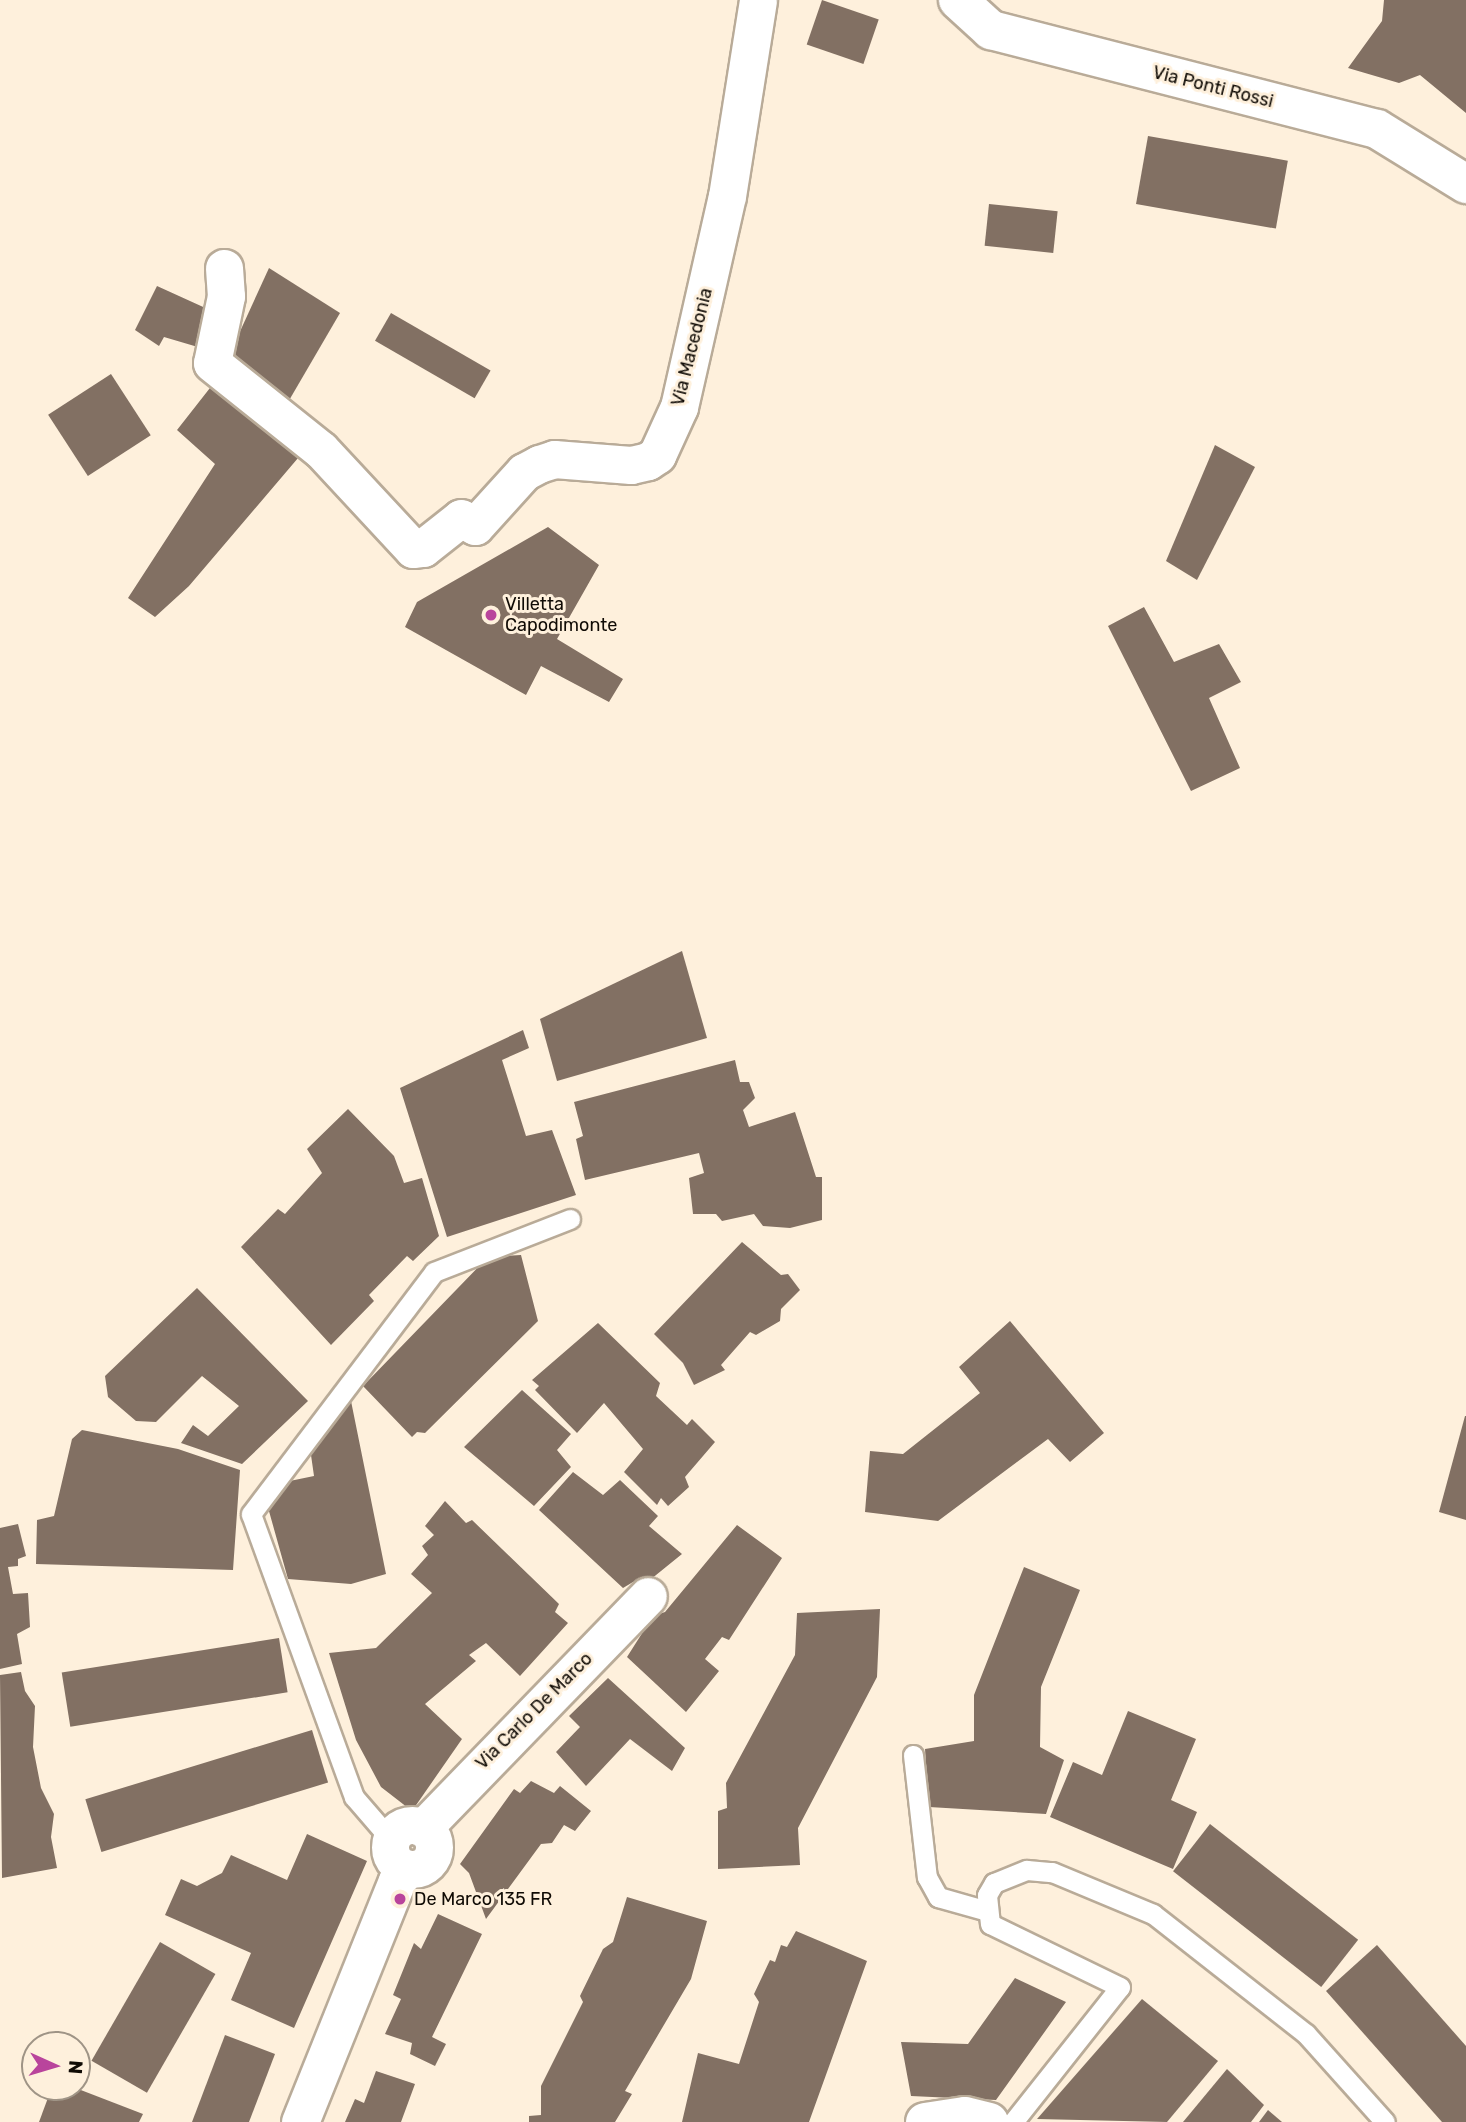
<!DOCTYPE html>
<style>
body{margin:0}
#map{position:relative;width:1466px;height:2122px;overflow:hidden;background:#fef0dc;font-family:Rubik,sans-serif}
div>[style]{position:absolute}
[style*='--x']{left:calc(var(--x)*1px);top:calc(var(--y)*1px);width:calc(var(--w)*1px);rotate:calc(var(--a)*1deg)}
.building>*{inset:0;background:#827063;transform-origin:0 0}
.roads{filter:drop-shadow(2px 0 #b9ab98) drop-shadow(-2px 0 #b9ab98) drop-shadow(0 2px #b9ab98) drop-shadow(0 -2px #b9ab98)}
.service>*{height:19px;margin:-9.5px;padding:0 9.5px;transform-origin:9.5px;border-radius:9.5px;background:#fff}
.minor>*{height:37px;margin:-18.5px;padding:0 18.5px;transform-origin:18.5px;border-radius:18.5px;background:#fff}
.minor>.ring{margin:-18.5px;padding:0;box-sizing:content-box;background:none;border:37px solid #fff;border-radius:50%}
.tertiary>*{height:38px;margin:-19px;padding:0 19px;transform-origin:19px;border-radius:19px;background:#fff}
.dots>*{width:19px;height:19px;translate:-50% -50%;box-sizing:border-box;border:4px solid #fef0dc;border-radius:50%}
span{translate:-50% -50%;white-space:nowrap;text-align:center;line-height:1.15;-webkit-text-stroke:6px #fef0dc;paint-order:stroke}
.street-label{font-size:18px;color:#100b05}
.poi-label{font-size:18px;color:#100b05}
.left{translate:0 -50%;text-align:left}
.north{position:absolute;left:21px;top:2031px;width:70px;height:70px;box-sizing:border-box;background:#fef0dc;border:2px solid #9f9486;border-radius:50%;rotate:94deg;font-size:19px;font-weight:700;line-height:28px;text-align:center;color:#100b05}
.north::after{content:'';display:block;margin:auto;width:24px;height:32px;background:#b9449c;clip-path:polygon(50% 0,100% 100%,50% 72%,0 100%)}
</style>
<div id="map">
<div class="building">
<i style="left:822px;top:0;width:60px;height:47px;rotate:19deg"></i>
<i style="clip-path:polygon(1384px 0,1466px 0,1466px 113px,1420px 75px,1399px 83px,1348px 68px,1382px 21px)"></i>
<i style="left:1148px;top:136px;width:142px;height:69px;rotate:10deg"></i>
<i style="left:989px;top:204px;width:69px;height:42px;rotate:6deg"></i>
<i style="clip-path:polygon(269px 268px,340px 313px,284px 409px,226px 362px)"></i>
<i style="clip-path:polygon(157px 286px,212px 311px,208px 350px,164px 337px,159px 346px,135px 330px)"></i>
<i style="left:391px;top:313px;width:115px;height:32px;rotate:30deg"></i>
<i style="left:111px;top:374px;width:73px;height:75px;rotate:57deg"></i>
<i style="clip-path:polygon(217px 379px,304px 451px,189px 586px,155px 617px,128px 598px,215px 464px,177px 430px)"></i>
<i style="clip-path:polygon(1215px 445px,1255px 467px,1197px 580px,1166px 561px)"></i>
<i style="clip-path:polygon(548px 527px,599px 565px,557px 639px,623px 679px,609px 702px,541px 666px,526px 695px,405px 627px,417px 602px)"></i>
<i style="clip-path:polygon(1144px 607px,1174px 662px,1219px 644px,1241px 682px,1209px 698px,1240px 768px,1191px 791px,1108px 626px)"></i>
<i style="clip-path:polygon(682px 951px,707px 1038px,557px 1081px,540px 1019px)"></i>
<i style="clip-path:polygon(523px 1030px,529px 1048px,502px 1060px,526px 1136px,552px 1130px,576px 1195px,447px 1237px,400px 1088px)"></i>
<i style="clip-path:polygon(735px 1060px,740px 1082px,749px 1082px,755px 1098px,743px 1110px,749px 1127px,795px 1112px,816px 1177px,822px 1177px,822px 1220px,790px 1228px,763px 1226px,754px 1214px,722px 1221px,716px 1214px,693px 1214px,689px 1178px,704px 1173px,699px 1153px,585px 1180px,576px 1139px,583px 1136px,574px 1102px)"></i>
<i style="clip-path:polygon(348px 1109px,394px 1156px,404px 1183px,422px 1178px,439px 1236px,413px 1261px,407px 1256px,369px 1295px,374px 1301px,331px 1345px,241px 1247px,278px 1209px,285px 1214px,322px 1173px,307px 1149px)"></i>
<i style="clip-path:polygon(742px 1242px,781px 1275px,788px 1274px,800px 1290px,781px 1309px,780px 1321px,756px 1335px,750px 1332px,721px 1365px,725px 1370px,694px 1385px,683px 1363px,654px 1334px)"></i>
<i style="clip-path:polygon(521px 1255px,538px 1321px,425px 1433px,417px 1432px,412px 1437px,363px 1386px,488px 1257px)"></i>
<i style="clip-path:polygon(197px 1288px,308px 1401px,242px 1464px,181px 1443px,193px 1425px,208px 1436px,239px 1406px,202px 1376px,156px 1422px,136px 1421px,108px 1397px,105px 1376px)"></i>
<i style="clip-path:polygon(1010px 1321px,1104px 1433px,1070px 1462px,1048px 1439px,938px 1521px,865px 1512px,870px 1451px,903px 1454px,980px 1393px,959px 1367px)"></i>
<i style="clip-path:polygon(598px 1323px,660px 1383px,656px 1396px,687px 1425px,692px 1419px,715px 1442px,685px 1477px,689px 1487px,668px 1506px,661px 1498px,657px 1505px,624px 1472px,643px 1449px,604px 1403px,577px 1433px,535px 1390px,539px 1386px,532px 1380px)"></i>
<i style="clip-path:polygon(522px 1390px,571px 1434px,557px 1450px,571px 1467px,534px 1506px,464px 1447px)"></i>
<i style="clip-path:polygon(351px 1401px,386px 1574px,351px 1584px,288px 1579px,267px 1504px,275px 1500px,280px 1483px,314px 1476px,310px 1448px)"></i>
<i style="clip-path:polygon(1465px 1416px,1466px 1416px,1466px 1520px,1439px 1512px)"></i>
<i style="clip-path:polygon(82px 1430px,178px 1449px,240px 1470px,233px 1570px,36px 1564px,37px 1520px,54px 1516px,72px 1439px)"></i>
<i style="clip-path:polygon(573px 1472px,603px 1495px,620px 1480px,658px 1516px,649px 1526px,682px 1554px,640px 1588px,633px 1582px,623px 1588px,539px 1510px)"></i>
<i style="clip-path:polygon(445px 1501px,466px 1523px,472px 1520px,559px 1604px,555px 1612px,568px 1623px,520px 1676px,486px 1643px,469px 1655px,476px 1661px,425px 1704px,462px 1739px,412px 1811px,381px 1787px,356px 1740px,329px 1653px,376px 1648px,432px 1593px,411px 1574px,428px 1555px,422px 1546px,434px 1535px,425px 1526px)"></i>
<i style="clip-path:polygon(18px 1524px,26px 1556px,18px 1559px,18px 1566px,8px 1567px,13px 1594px,28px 1593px,30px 1627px,17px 1634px,22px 1664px,0 1669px,0 1528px)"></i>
<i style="clip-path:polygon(737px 1525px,782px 1558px,729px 1640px,722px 1637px,705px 1659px,719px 1671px,686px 1712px,627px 1657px,653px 1616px,665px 1612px)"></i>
<i style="clip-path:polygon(1024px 1567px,1080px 1590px,1041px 1687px,1040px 1747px,1064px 1760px,1046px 1814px,929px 1807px,925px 1749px,974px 1741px,974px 1695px)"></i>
<i style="clip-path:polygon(880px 1609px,877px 1677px,798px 1828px,800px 1865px,718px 1869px,718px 1811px,727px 1808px,726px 1783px,795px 1655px,797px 1613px)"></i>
<i style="left:279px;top:1638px;width:55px;height:220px;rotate:81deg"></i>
<i style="clip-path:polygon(21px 1672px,25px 1691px,35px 1706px,33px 1747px,41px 1788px,54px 1814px,51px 1837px,57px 1868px,2px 1878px,0 1675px)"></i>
<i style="clip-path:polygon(608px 1678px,685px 1748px,672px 1771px,630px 1739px,586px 1786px,556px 1752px,580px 1727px,569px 1716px)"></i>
<i style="clip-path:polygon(1128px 1711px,1196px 1739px,1171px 1800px,1197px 1812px,1173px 1869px,1050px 1817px,1073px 1762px,1102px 1775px)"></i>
<i style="left:312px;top:1730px;width:55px;height:237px;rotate:73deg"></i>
<i style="clip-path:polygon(531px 1781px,554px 1793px,560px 1786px,591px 1811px,575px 1831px,564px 1825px,552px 1843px,541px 1844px,486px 1919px,469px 1873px,460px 1864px,514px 1789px,520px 1793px)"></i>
<i style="left:1210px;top:1824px;width:188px;height:60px;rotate:38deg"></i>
<i style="clip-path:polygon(307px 1834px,367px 1861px,294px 2028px,231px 2000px,251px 1953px,165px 1915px,181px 1879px,197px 1886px,222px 1873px,231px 1855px,287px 1880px)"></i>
<i style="clip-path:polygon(627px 1897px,707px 1921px,691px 1979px,625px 2091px,632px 2094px,615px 2122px,529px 2122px,529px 2116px,541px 2115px,541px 2086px,583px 2002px,580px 1996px,603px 1949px,613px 1942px)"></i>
<i style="clip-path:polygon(438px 1914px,482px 1934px,432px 2037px,446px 2044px,435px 2066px,410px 2054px,412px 2043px,385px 2034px,401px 1999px,393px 1995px,414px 1943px,421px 1949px)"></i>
<i style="clip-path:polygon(796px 1931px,867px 1961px,809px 2122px,682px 2122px,698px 2053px,739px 2064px,759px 2002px,754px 1994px,770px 1960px,775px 1962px,781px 1945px,787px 1947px)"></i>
<i style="left:160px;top:1942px;width:64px;height:137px;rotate:30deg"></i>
<i style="clip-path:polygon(1377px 1945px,1466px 2046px,1466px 2122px,1442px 2122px,1326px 1991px)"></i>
<i style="clip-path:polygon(1015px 1978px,1066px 2002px,996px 2100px,911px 2096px,901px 2042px,968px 2044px)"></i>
<i style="clip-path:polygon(1142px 1999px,1218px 2061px,1167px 2122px,1037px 2119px)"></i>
<i style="clip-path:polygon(225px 2035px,275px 2054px,249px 2122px,192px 2122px)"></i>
<i style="clip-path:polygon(1227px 2069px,1264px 2105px,1251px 2122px,1183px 2122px)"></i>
<i style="clip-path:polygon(376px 2071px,415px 2084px,401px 2122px,345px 2122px,355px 2099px,364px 2103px)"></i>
<i style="clip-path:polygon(52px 2087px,73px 2087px,143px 2114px,139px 2122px,39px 2122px)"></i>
<i style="clip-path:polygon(1268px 2110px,1282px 2122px,1259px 2122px)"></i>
</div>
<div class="roads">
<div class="service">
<i style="--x:913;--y:1755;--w:123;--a:83.5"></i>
<i style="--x:927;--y:1877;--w:23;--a:61"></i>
<i style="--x:938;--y:1897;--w:51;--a:15.9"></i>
<i style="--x:392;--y:1841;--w:58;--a:-130.8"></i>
<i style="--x:354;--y:1797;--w:301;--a:-110"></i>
<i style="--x:251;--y:1514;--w:303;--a:-52.9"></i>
<i style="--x:434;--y:1272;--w:146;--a:-21.3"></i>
<i style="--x:1013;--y:2122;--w:172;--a:-51.6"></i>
<i style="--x:1120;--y:1987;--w:144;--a:-154.1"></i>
<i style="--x:990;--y:1924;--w:29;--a:-96"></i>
<i style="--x:987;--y:1895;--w:14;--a:-60"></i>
<i style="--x:994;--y:1883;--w:35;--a:-22"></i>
<i style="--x:1027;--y:1870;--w:25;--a:5"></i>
<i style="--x:1052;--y:1872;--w:109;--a:22.6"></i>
<i style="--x:1153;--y:1914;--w:194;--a:38.1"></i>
<i style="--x:1306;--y:2034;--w:118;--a:48.1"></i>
</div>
<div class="minor">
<i style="--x:224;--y:268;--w:28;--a:86"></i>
<i style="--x:226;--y:296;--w:68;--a:101.8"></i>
<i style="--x:212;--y:363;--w:139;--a:38.6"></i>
<i style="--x:321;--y:450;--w:135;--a:47.1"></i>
<i style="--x:413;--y:549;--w:10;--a:-6"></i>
<i style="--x:423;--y:548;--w:48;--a:-38.3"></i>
<i style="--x:461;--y:518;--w:16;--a:30"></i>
<i style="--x:475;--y:526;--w:73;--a:-47.8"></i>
<i style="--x:524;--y:472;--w:17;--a:-28"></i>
<i style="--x:539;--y:464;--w:16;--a:-18"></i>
<i style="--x:554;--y:459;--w:77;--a:4.5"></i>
<i style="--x:631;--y:465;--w:17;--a:-13"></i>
<i style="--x:648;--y:461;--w:11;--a:-34"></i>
<i style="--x:657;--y:455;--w:53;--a:-65.4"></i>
<i style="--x:679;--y:407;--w:216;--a:-77.2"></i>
<i style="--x:727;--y:196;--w:198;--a:-81"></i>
<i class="ring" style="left:390px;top:1825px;width:7px;height:7px"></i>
<i style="--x:423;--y:1828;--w:323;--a:-45.9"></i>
<i style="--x:300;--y:2122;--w:260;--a:-68.1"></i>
<i style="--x:397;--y:1881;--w:16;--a:-52"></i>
</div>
<div class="tertiary">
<i style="--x:958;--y:0;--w:45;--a:42.3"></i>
<i style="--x:991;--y:30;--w:398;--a:14.4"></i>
<i style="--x:1377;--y:129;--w:105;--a:31.7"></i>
<i style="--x:925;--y:2122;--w:40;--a:-8.5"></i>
<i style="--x:965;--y:2116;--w:25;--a:14"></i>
</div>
</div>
<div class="dots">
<i style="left:491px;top:615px;background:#b9449c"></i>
<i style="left:400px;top:1899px;background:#b9449c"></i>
</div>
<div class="street-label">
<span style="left:1213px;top:87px;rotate:14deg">Via Ponti Rossi</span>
<span style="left:692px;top:347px;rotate:-76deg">Via Macedonia</span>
<span style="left:534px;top:1711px;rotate:-45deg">Via Carlo De Marco</span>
</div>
<div class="poi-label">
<span class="left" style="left:505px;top:615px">Villetta<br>Capodimonte</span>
<span class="left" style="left:414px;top:1899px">De Marco 135 FR</span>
</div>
<div class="north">N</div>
</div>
